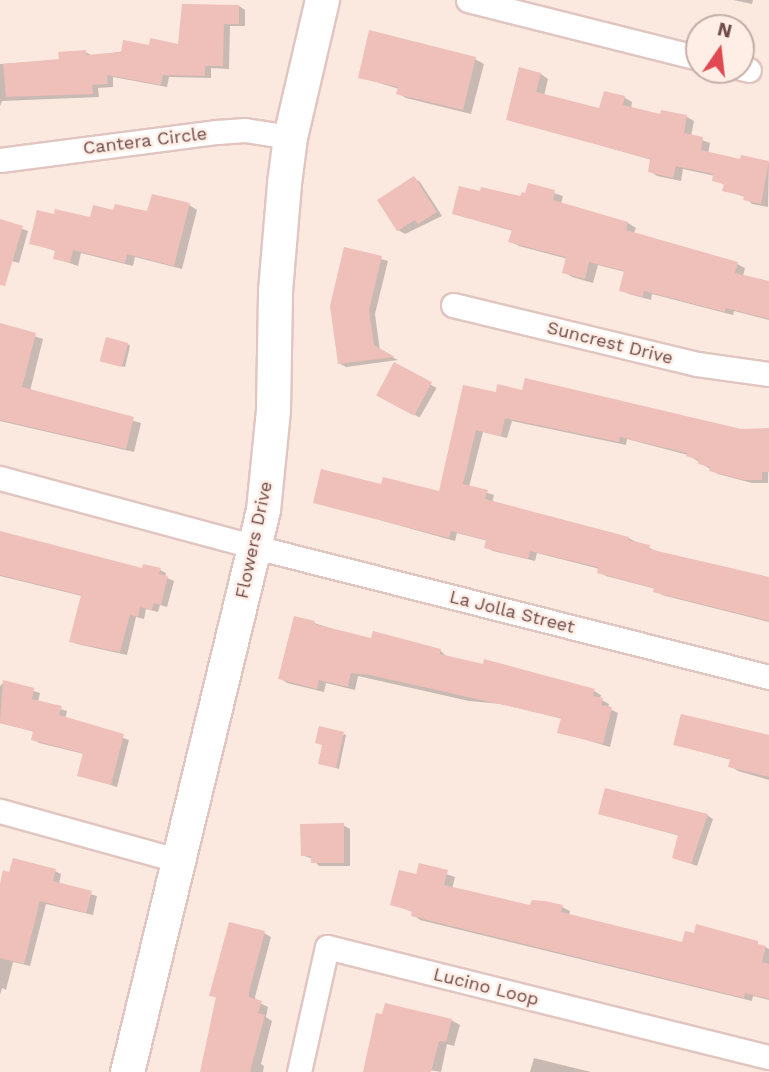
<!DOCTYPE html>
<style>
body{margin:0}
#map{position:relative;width:769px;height:1072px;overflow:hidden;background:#fbe9e0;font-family:"Work Sans",sans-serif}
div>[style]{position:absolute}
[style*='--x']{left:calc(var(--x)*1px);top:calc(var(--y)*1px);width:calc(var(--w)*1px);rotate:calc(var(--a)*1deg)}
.shadow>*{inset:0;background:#0003;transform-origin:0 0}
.building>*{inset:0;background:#efbfb9;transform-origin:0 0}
.roads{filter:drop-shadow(2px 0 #e1c5c0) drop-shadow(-2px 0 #e1c5c0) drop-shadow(0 2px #e1c5c0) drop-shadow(0 -2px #e1c5c0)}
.street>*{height:23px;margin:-11.5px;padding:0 11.5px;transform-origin:11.5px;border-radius:11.5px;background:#fff}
.secondary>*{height:33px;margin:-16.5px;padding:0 16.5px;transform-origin:16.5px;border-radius:16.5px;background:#fff}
span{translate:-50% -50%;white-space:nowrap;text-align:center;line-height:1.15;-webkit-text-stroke:5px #feeee6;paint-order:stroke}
.street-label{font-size:18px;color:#714b49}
.north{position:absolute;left:685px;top:14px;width:70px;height:70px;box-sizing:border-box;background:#feeee6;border:2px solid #c6ada7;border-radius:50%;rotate:14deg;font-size:19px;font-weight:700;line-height:28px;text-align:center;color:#714b49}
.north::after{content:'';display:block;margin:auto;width:24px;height:32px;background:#e24852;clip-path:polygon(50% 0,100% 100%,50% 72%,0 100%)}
</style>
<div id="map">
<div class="shadow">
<i style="clip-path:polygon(733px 0,753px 0,752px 4px)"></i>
<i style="clip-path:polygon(239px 6px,245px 10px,245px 26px,230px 26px,229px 69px,211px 68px,211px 78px,169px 77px,167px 87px,113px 77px,113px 87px,98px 88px,99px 97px,2px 101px,0 106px,0 64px,61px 60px,85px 52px,93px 56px,150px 47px,179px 47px)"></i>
<i style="clip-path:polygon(475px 59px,484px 64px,471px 114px,406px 98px,398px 93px,399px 89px,360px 77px)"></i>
<i style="clip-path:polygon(541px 74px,548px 79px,544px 96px,601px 110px,605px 93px,625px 98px,632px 102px,631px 109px,662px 117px,687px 117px,694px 121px,691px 136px,710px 143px,708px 154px,741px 161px,742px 157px,769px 163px,768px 207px,752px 204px,745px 197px,724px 190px,725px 185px,714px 180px,715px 176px,683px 169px,681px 181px,657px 176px,650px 171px,652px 160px,508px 119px)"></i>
<i style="clip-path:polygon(414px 178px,420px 182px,442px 216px,405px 234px,398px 230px)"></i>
<i style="clip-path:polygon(529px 185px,563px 196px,561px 204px,628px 223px,636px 228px,634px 233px,737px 264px,745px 268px,743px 276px,769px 283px,769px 320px,734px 311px,733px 315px,652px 294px,651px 300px,629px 294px,621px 290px,625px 272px,598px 265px,593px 283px,572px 277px,564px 272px,568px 259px,519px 246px,510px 241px,513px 231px,454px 214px,522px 199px,526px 195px)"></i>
<i style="clip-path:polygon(189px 205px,197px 210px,182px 269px,135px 257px,133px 266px,81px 253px,78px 266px,55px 258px,56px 251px,31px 243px,55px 216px,92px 219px,115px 212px,149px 214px)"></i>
<i style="clip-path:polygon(0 221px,28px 231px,19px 263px,0 258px)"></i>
<i style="clip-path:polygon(345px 249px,388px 261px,375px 314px,380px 351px,398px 360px,346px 367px,339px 363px)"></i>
<i style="clip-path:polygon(0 325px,43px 339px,30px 391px,141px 423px,134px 452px,0 421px)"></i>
<i style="clip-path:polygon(128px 344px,130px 346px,125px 367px,104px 361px)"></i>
<i style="left:395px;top:364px;width:48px;height:34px;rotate:30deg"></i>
<i style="clip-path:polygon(465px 387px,497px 394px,741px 430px,769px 430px,768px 483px,752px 483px,718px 474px,688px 455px,627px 439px,626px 445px,512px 421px,507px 438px,483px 432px,469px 487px,494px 495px,492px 503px,628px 538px,656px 551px,769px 584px,769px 622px,662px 595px,656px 589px,606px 576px,599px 572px,600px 569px,537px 553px,535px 561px,493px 551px,486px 547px,488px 541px,457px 533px,455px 541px,315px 502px,382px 486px,440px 493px)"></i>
<i style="clip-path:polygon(0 533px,143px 570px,160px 570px,166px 573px,165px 577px,174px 581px,167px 607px,160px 605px,158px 612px,146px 609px,144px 619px,136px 617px,127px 655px,77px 644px,71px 641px,82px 596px,0 576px)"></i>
<i style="clip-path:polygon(314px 623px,372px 641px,441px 651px,447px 657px,594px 691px,601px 695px,600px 699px,609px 704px,608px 708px,618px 713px,610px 747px,559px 732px,563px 719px,502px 704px,469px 701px,358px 676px,355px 690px,326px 683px,324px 692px,287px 683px,280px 678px)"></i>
<i style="clip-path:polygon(4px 682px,40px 693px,38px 702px,67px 711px,65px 719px,129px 740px,117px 787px,79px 775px,84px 754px,39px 743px,33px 739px,35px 732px,0 723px,0 686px)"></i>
<i style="clip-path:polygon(344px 734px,346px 735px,339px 769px,320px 763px)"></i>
<i style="clip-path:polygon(769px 737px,769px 780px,738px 771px,730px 766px,731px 760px,675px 744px)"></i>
<i style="clip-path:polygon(600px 814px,707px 815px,713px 819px,697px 866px,674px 857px,680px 836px)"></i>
<i style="clip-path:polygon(343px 825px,350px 829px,350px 866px,319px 866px,313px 859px,302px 855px)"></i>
<i style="clip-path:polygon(420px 865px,455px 877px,452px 889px,532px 907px,562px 907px,570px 911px,569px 915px,683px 944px,765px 947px,769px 949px,769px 1000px,753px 996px,752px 1001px,420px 920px,413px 915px,413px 912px,392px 904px,418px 876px)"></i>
<i style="clip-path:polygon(55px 871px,61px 874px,59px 885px,97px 896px,93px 915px,46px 904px,30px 966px,13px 962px,6px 990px,2px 988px,0 995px,0 888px)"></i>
<i style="clip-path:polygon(264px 933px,271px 937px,255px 997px,256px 1001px,268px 1007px,266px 1017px,272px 1021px,261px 1064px,264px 1066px,263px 1072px,201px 1072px,217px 998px,211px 995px)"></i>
<i style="clip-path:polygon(451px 1020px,460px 1025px,454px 1046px,447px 1044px,441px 1072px,423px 1069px,422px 1072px,365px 1072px)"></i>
<i style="clip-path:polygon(534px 1058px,591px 1072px,530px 1072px)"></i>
</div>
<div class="building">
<i style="clip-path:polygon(182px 4px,239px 5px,239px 24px,224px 24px,223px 66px,205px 66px,205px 76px,163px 75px,161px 85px,107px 75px,108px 84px,92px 85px,93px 94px,6px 97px,3px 64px,59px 59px,58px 52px,86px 50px,86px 55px,121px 52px,123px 40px,149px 45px,150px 38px,178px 44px)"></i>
<i style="clip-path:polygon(369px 30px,476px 57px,463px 110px,396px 94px,398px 87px,358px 78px)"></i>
<i style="clip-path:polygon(519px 67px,541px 73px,536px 92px,599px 108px,604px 91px,625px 96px,623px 105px,660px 114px,661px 110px,687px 115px,684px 133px,703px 137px,701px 150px,740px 159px,741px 155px,769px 161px,761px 204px,743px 200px,744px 196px,722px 191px,724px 184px,712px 181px,713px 174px,676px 166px,673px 178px,648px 172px,650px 159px,506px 120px)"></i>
<i style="clip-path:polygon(414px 176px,437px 212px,418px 224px,415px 220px,397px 231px,377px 200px)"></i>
<i style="clip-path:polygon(528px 183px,555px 190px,553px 200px,628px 222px,626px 230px,738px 262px,735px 273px,769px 281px,769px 319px,726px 308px,725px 312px,644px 291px,643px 297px,619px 291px,624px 271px,589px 262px,585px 279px,562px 273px,566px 257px,508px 242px,512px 230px,452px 214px,459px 186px,480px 191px,481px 187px,520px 196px,522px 192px,525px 193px)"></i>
<i style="clip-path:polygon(152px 194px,190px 203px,174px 266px,127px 254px,125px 263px,73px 250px,70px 263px,53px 259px,55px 250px,29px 244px,37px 210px,54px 214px,55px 209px,90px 217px,93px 205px,113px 210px,115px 204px,147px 211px)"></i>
<i style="clip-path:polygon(0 219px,23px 226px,5px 286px,0 285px)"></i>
<i style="clip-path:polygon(344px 247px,382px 256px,369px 310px,374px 345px,395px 357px,338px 364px,330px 306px)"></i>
<i style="clip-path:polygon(0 323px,36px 333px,22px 387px,134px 417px,126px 449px,0 420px)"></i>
<i style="left:106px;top:337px;width:23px;height:25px;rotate:15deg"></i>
<i style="left:394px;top:362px;width:43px;height:38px;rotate:28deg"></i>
<i style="clip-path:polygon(525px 378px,741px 429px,769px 428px,769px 472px,762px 472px,762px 480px,744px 480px,709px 471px,710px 467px,698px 464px,699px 460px,686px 456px,687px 453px,620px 437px,619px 442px,505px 418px,501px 436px,476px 430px,463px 484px,488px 490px,485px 499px,629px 537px,628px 540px,650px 545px,649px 549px,769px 577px,769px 621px,653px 592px,654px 588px,597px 573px,598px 567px,530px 551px,528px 559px,484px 548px,486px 540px,451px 531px,449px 538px,313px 503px,321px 469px,381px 484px,383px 477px,439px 491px,463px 385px,496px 392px,497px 384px,522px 390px)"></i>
<i style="clip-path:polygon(0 531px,142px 568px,143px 564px,161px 568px,159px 574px,168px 576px,161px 605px,154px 603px,152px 610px,140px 607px,138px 617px,130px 615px,120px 652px,69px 642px,81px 595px,0 575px)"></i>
<i style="clip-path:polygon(294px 616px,315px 621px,314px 624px,371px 638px,373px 631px,441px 649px,440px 654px,483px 664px,484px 659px,595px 689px,593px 696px,603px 698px,601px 705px,612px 707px,603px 744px,557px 733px,561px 718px,370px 675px,351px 673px,348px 687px,319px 680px,317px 689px,278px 679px)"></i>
<i style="clip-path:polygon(3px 680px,34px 688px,32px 699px,62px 706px,59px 715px,124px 734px,111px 785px,77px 776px,83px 753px,31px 740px,33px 731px,0 723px)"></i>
<i style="clip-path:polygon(681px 714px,769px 735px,769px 777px,728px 767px,730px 759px,673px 745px)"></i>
<i style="clip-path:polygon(319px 726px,344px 732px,336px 768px,318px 764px,322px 745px,315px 743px)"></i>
<i style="clip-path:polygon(605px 788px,708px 814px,691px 864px,672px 858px,678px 835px,598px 814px)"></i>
<i style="clip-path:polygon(344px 823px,344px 863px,311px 863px,311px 856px,301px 856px,300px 824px)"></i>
<i style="clip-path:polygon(13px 858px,56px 869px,53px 881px,92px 891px,86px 913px,40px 901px,24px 964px,0 958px,0 884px,3px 870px,9px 872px)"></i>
<i style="clip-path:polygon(419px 863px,448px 870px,444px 885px,530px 905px,532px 900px,545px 901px,563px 905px,561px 912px,682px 942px,685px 931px,694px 933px,696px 924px,758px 941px,758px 944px,766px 946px,762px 962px,769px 964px,769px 999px,745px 993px,744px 998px,411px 916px,412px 911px,390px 905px,399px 870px,416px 874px)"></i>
<i style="clip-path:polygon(229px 922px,265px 931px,249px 992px,249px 997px,262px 1001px,258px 1013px,265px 1015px,250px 1072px,200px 1072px,216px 997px,209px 996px)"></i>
<i style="clip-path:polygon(385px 1003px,452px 1019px,446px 1042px,439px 1041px,431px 1072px,363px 1072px,376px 1013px,382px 1014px)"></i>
</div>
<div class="roads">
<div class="street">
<i style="--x:468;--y:0;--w:238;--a:14.1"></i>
<i style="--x:741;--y:68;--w:8;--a:14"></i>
<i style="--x:0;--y:160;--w:219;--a:-7.4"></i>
<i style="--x:217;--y:132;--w:28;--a:-4"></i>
<i style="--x:245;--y:130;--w:46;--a:8.8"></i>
<i style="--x:453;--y:305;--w:251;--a:13.6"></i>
<i style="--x:697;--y:364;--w:73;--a:7.9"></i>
<i style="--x:0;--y:478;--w:264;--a:15.1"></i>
<i style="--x:255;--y:547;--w:530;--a:14.19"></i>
<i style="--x:0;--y:811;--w:184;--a:15.5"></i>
<i style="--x:299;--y:1072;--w:128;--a:-77.4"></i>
<i style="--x:327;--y:947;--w:455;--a:14"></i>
</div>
<div class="secondary">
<i style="--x:127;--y:1072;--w:578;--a:-76.4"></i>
<i style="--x:263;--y:510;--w:101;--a:-84.3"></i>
<i style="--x:273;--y:409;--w:118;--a:-89"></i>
<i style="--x:275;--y:291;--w:108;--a:-85.2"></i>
<i style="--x:284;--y:183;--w:46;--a:-82.6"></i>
<i style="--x:290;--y:137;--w:141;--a:-76.9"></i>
</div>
</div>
<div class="street-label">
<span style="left:145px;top:141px;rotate:-7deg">Cantera Circle</span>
<span style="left:610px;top:343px;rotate:14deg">Suncrest Drive</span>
<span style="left:254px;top:540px;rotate:-78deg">Flowers Drive</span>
<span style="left:512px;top:612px;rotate:14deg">La Jolla Street</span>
<span style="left:486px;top:987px;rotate:14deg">Lucino Loop</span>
</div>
<div class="north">N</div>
</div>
